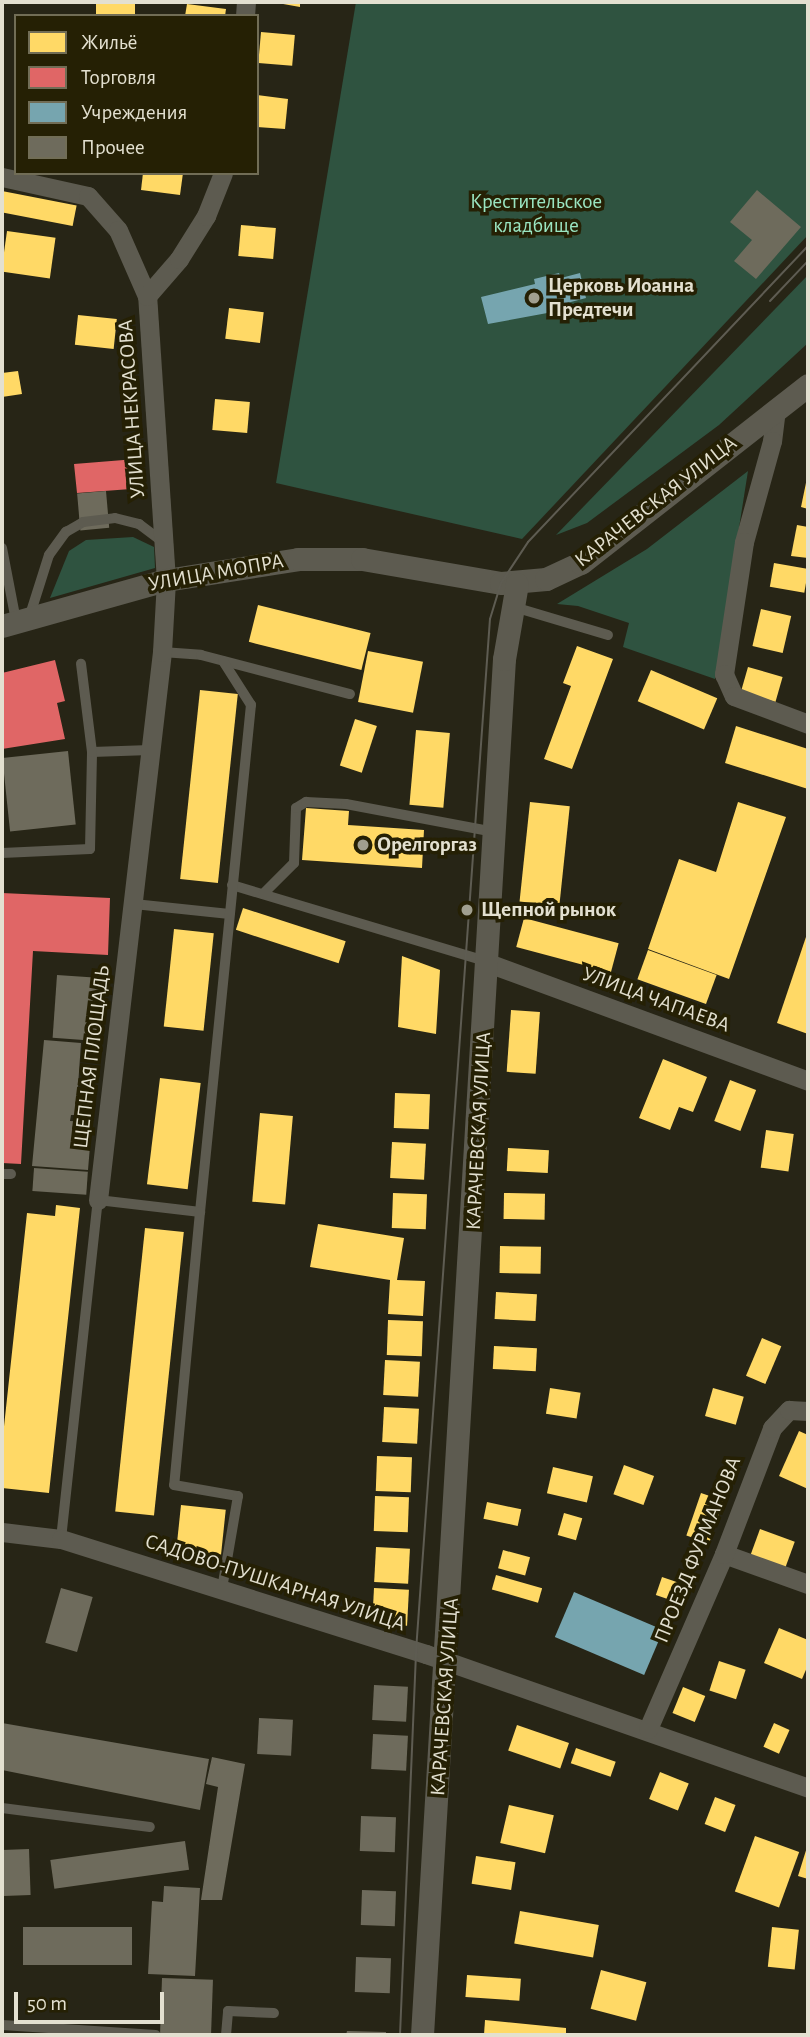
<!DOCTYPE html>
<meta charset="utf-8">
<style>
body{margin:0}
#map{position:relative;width:810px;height:2037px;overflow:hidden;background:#272516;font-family:"Alegreya Sans",sans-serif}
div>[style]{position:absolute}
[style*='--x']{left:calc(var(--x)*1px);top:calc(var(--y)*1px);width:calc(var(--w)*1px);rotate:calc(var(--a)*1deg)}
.green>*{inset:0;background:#2f5340}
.homes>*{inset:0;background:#ffd966;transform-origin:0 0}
.shops>*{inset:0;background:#e06666}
.public>*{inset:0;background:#76a5af;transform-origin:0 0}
.building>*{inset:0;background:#6e6b5c;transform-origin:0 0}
.service>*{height:10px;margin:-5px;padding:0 5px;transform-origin:5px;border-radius:5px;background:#5d5b50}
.minor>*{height:19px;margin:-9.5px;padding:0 9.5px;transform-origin:9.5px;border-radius:9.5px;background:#5d5b50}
.tertiary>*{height:23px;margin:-11.5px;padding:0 11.5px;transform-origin:11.5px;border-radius:11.5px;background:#5d5b50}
.tram>*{height:2px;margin:-1px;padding:0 1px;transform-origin:1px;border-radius:1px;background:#5e5c52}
.dots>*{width:19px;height:19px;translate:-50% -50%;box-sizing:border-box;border:4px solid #252004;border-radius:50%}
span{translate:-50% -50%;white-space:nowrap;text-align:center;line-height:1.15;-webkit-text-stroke:7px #252004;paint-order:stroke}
.park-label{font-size:21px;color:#9ae5c1}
.poi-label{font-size:21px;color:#e3e0d0;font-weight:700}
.left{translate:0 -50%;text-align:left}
.street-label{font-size:21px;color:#e3e0d0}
.frame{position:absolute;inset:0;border:4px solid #e3e0d0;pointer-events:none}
.legend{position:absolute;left:14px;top:14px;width:245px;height:161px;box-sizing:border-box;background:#252004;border:2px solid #716d56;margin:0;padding:9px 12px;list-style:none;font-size:21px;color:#e3e0d0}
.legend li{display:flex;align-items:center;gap:14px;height:35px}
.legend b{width:35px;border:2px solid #716d56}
.scale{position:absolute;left:14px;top:1992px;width:150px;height:32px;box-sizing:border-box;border:4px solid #e3e0d0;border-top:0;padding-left:9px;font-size:21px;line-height:24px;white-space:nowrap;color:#e3e0d0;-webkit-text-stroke:5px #252004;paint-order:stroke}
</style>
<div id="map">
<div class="green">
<i style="clip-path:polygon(356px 2px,808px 2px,808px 235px,522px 539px,276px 483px)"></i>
<i style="clip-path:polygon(808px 275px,808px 343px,719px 425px,587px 523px,556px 535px)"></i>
<i style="clip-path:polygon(748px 471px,715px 679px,623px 647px,629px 623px,578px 606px,557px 604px,647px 549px)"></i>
<i style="clip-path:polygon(133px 537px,154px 547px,155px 568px,50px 598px,69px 551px,86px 540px)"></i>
</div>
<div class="homes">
<i style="left:96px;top:2px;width:39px;height:14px"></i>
<i style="clip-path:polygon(272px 2px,300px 2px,300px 7px)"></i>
<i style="clip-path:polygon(187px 4px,226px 9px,225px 16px,185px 16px)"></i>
<i style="left:261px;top:32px;width:34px;height:31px;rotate:5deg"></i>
<i style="clip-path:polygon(257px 95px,288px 99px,285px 129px,257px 127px)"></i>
<i style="clip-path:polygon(143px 173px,183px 173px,180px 195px,141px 190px)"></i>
<i style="left:2px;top:191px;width:76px;height:21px;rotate:11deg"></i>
<i style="left:241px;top:225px;width:35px;height:31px;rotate:5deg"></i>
<i style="left:7px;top:231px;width:49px;height:41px;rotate:8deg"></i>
<i style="left:229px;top:308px;width:35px;height:31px;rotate:7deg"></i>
<i style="left:78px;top:315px;width:39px;height:30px;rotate:6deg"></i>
<i style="clip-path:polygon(18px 371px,22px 394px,2px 397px,2px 373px)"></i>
<i style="left:215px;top:399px;width:35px;height:31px;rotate:5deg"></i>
<i style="clip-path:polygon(807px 478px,808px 478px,808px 509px,801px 507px)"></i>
<i style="clip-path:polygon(797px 525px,808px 527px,808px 558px,791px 556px)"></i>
<i style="left:774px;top:563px;width:35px;height:24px;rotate:10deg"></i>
<i style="left:258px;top:605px;width:116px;height:38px;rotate:14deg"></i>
<i style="left:761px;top:609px;width:31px;height:38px;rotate:13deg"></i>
<i style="clip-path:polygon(577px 646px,613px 659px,572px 769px,544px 759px,571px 686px,563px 683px)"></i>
<i style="left:368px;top:651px;width:56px;height:52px;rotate:11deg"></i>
<i style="left:748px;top:667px;width:36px;height:26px;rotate:16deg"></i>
<i style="left:651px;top:670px;width:72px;height:34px;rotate:23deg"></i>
<i style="left:200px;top:690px;width:38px;height:190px;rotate:6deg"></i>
<i style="left:355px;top:719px;width:23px;height:49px;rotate:18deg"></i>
<i style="clip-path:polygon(736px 726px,808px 749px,808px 789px,725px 763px)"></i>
<i style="left:416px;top:730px;width:34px;height:75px;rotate:5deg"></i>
<i style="left:530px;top:802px;width:40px;height:100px;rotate:6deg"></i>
<i style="clip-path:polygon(738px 802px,786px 817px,729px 979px,648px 949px,679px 859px,716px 872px)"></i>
<i style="clip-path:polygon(306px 808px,349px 811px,348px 825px,424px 830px,422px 868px,302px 860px)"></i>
<i style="left:243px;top:908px;width:108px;height:23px;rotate:18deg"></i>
<i style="left:524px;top:918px;width:98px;height:30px;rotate:15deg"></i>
<i style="left:174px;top:929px;width:40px;height:98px;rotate:6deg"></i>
<i style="clip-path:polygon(808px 931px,808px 1034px,777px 1023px)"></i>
<i style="left:648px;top:950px;width:73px;height:31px;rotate:20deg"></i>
<i style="clip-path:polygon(402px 956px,440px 970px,436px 1034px,398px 1027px)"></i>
<i style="left:511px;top:1010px;width:29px;height:62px;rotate:4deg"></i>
<i style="clip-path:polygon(663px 1059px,707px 1077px,693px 1112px,679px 1107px,670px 1130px,639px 1118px)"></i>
<i style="left:160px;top:1078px;width:41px;height:107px;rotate:7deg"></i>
<i style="left:730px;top:1080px;width:28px;height:44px;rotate:21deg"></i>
<i style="left:395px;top:1093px;width:35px;height:35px;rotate:2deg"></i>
<i style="left:260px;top:1113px;width:33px;height:89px;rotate:5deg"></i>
<i style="left:766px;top:1130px;width:28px;height:38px;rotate:8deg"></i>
<i style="left:392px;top:1142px;width:34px;height:36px;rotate:3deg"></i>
<i style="left:508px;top:1148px;width:41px;height:23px;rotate:3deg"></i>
<i style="left:393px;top:1193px;width:34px;height:35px;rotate:2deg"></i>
<i style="left:504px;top:1193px;width:41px;height:26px;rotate:1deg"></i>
<i style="clip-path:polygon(56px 1205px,80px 1208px,49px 1493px,2px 1488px,2px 1445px,27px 1213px,55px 1216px)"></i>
<i style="clip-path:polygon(318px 1224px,404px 1238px,397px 1280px,425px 1281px,423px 1316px,388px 1314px,390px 1280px,310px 1267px)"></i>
<i style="left:145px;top:1228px;width:39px;height:285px;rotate:6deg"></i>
<i style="left:500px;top:1246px;width:41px;height:27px;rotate:1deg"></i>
<i style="left:496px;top:1292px;width:41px;height:27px;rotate:3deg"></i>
<i style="left:388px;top:1320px;width:35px;height:35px;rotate:2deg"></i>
<i style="left:762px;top:1338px;width:21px;height:41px;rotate:23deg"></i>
<i style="left:494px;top:1346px;width:43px;height:23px;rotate:3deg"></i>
<i style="left:385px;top:1360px;width:35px;height:35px;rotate:3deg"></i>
<i style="left:550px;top:1388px;width:31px;height:26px;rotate:9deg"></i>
<i style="left:713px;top:1388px;width:32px;height:29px;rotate:16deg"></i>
<i style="left:384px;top:1407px;width:35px;height:35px;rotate:3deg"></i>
<i style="clip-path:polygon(799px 1431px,808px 1435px,808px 1489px,779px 1476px)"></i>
<i style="left:377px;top:1456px;width:35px;height:35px;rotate:2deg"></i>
<i style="left:624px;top:1465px;width:32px;height:31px;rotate:20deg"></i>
<i style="left:553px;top:1467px;width:41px;height:27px;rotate:13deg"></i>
<i style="left:701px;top:1493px;width:24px;height:45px;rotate:19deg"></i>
<i style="left:375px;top:1496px;width:34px;height:35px;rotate:2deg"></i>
<i style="left:487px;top:1502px;width:35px;height:17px;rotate:12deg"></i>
<i style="left:181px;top:1505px;width:45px;height:45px;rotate:6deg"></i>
<i style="left:564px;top:1513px;width:19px;height:23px;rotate:16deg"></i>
<i style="left:760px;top:1529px;width:37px;height:28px;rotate:20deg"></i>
<i style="left:376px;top:1547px;width:34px;height:35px;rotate:3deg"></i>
<i style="left:503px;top:1550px;width:28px;height:19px;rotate:15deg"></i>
<i style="left:496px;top:1575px;width:48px;height:15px;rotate:16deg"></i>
<i style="left:662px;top:1577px;width:24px;height:19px;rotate:19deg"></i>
<i style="left:374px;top:1588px;width:35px;height:36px;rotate:3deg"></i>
<i style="clip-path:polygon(779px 1628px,808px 1640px,808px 1665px,802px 1679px,764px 1663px)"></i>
<i style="left:719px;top:1661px;width:28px;height:31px;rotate:18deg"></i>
<i style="left:683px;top:1687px;width:24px;height:28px;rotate:22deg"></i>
<i style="left:774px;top:1723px;width:17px;height:26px;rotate:24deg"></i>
<i style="left:517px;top:1725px;width:55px;height:27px;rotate:19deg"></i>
<i style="left:576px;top:1748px;width:42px;height:16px;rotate:19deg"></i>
<i style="left:660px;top:1772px;width:31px;height:29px;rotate:22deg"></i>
<i style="left:715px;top:1797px;width:22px;height:29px;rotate:21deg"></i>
<i style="left:509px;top:1805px;width:46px;height:39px;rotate:13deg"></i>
<i style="left:755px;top:1836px;width:47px;height:59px;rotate:20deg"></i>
<i style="clip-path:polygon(808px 1844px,808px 1879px,798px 1876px)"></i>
<i style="left:476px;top:1856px;width:40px;height:28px;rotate:9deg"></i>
<i style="left:520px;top:1911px;width:80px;height:33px;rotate:10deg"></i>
<i style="left:772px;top:1927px;width:27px;height:40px;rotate:6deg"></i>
<i style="left:601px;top:1970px;width:47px;height:40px;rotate:15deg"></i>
<i style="left:467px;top:1975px;width:54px;height:22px;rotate:4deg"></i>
<i style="clip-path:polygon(485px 2020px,566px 2028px,566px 2035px,484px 2035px)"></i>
</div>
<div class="shops">
<i style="clip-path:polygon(136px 459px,137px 477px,130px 477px,131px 489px,77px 493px,74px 464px)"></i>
<i style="clip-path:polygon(55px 660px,65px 701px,57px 703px,65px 739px,2px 749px,2px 673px)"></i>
<i style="clip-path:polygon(2px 893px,110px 898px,108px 955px,33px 951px,21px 1164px,2px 1163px)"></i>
</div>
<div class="public">
<i style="clip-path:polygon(559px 273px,561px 278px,580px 273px,586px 298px,567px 303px,569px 309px,488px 324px,481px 297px,535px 284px,534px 279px)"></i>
<i style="left:574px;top:1592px;width:97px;height:49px;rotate:23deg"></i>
</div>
<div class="building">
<i style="clip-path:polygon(757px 190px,801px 227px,756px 279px,734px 261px,752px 240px,730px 222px)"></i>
<i style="left:106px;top:491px;width:37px;height:29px;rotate:85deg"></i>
<i style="left:68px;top:751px;width:74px;height:66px;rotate:84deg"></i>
<i style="left:57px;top:975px;width:48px;height:63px;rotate:4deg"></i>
<i style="clip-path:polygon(44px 1040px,81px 1043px,76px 1115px,71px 1115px,70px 1121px,92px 1122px,88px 1170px,32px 1166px)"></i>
<i style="left:34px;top:1168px;width:54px;height:23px;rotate:4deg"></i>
<i style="left:61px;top:1588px;width:33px;height:57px;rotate:16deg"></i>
<i style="left:374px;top:1685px;width:34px;height:35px;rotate:3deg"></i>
<i style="left:259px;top:1718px;width:34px;height:36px;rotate:3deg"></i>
<i style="clip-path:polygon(2px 1723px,209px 1759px,200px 1810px,2px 1770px)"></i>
<i style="left:373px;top:1734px;width:35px;height:35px;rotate:3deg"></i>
<i style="clip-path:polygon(212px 1757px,245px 1764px,222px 1900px,201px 1900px,218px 1787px,206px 1784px)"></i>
<i style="left:361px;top:1816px;width:35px;height:35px;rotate:2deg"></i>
<i style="left:185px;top:1841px;width:29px;height:136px;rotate:82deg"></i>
<i style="left:29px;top:1849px;width:46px;height:27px;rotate:88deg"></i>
<i style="clip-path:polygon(164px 1886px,200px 1888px,195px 1976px,148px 1974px,152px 1901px,163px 1902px)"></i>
<i style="left:362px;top:1890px;width:34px;height:35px;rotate:2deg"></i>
<i style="left:23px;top:1927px;width:109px;height:38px"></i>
<i style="left:356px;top:1957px;width:35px;height:35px;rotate:2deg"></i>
<i style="left:162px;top:1978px;width:51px;height:57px;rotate:2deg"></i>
<i style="clip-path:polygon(347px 2031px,386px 2032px,386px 2035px,346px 2035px)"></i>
</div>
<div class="service">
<i style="--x:2;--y:548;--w:74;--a:79.1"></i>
<i style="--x:514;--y:607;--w:98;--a:16.6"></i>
<i style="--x:29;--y:618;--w:66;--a:-72.4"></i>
<i style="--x:49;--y:555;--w:29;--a:-54"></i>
<i style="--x:66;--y:532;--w:20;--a:-30"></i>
<i style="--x:83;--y:522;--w:32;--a:-7"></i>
<i style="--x:115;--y:518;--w:25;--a:14"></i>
<i style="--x:139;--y:524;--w:30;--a:37"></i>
<i style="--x:162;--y:652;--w:39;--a:4"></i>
<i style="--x:201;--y:655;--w:154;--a:14.7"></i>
<i style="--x:92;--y:752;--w:58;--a:-2"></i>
<i style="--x:2;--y:853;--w:88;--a:-2.6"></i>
<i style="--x:90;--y:849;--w:97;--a:-88.8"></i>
<i style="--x:92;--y:752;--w:89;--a:-97.1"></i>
<i style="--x:232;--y:885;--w:264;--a:16.7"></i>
<i style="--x:263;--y:894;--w:44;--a:-45"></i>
<i style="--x:294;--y:863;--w:55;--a:-87.9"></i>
<i style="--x:296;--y:808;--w:12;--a:-31"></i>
<i style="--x:306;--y:802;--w:40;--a:2.9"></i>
<i style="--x:346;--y:804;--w:151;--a:10.7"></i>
<i style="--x:134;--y:904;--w:96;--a:6"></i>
<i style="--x:2;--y:1174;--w:9;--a:0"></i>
<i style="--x:200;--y:1212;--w:510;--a:-84.26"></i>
<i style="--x:251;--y:705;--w:52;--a:-122.5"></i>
<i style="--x:61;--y:1539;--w:341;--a:-83.8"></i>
<i style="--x:98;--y:1200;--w:103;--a:6.7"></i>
<i style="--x:200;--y:1212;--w:274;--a:95.4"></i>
<i style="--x:174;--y:1485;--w:65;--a:9.8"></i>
<i style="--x:238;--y:1496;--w:94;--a:99.8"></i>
<i style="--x:2;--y:1808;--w:149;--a:7.3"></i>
<i style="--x:2;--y:2025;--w:154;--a:3.7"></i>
<i style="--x:226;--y:2035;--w:24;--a:-85"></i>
<i style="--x:228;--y:2011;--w:46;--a:2.5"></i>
</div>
<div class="minor">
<i style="--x:245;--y:16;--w:14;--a:-86"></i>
<i style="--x:2;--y:177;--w:88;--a:12.5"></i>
<i style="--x:88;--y:196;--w:45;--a:48.6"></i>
<i style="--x:118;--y:230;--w:72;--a:66.3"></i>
<i style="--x:776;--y:409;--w:32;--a:97"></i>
<i style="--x:772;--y:441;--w:105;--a:105.5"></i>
<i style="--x:744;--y:542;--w:134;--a:98.6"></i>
<i style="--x:724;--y:674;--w:24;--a:66"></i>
<i style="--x:734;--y:696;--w:79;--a:20.7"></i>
<i style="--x:488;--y:963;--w:341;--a:20.2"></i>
<i style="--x:98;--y:1200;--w:552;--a:-83.34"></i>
<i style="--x:162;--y:652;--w:72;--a:-86.8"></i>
<i style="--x:166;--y:580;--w:285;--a:-93.8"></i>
<i style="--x:147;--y:296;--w:49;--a:-49.1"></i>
<i style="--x:179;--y:259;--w:51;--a:-57.9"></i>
<i style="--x:206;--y:216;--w:46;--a:-68.4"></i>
<i style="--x:2;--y:1532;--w:59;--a:6.8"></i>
<i style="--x:61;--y:1539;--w:383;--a:17.5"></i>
<i style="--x:426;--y:1654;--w:405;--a:19.3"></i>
<i style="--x:724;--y:1554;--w:89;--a:19.7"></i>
<i style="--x:648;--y:1729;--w:191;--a:-66.5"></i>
<i style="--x:724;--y:1554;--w:135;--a:-69.1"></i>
<i style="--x:772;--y:1428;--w:25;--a:-47"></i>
<i style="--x:789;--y:1410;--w:19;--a:3"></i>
</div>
<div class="tertiary">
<i style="--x:2;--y:626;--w:170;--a:-15.7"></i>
<i style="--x:166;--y:580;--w:134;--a:-9"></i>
<i style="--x:298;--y:559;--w:64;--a:0"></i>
<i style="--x:362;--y:559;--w:141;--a:9.8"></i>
<i style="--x:501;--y:583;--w:45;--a:-5.1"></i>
<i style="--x:546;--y:579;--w:38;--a:-25"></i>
<i style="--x:581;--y:563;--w:288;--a:-38.1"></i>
<i style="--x:422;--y:2035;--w:1378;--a:-86.59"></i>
<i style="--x:504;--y:659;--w:76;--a:-80.2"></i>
</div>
<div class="tram">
<i style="--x:770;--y:301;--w:55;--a:-46.5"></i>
<i style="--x:400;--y:2035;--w:384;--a:-87.6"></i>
<i style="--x:416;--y:1651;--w:1035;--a:-85.9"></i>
<i style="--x:490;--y:619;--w:38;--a:-73"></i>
<i style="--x:501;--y:583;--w:49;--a:-56.6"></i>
<i style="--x:528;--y:542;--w:407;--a:-46.6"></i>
</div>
<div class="dots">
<i style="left:534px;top:298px;background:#a19f8f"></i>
<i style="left:363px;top:845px;background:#a19f8f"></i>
<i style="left:467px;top:910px;background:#a19f8f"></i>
</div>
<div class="park-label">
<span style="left:536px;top:214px">Крестительское<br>кладбище</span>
</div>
<div class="poi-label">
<span class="left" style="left:548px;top:298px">Церковь Иоанна<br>Предтечи</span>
<span class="left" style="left:377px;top:845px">Орелгоргаз</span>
<span class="left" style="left:481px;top:910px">Щепной рынок</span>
</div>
<div class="street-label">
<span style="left:132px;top:409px;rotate:-94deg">УЛИЦА НЕКРАСОВА</span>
<span style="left:656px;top:502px;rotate:-38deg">КАРАЧЕВСКАЯ УЛИЦА</span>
<span style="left:216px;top:573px;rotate:-10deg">УЛИЦА МОПРА</span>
<span style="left:656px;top:1000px;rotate:20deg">УЛИЦА ЧАПАЕВА</span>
<span style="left:92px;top:1057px;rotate:-83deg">ЩЕПНАЯ ПЛОЩАДЬ</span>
<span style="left:479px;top:1131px;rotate:-87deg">КАРАЧЕВСКАЯ УЛИЦА</span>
<span style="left:698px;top:1550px;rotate:-68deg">ПРОЕЗД ФУРМАНОВА</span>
<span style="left:275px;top:1583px;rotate:18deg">САДОВО-ПУШКАРНАЯ УЛИЦА</span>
<span style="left:445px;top:1697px;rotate:-86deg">КАРАЧЕВСКАЯ УЛИЦА</span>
</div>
<div class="frame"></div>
<ul class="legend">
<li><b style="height:19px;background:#ffd966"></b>Жильё</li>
<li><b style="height:19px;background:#e06666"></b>Торговля</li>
<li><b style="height:19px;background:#76a5af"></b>Учреждения</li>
<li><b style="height:19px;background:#6e6b5c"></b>Прочее</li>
</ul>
<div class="scale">50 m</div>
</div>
